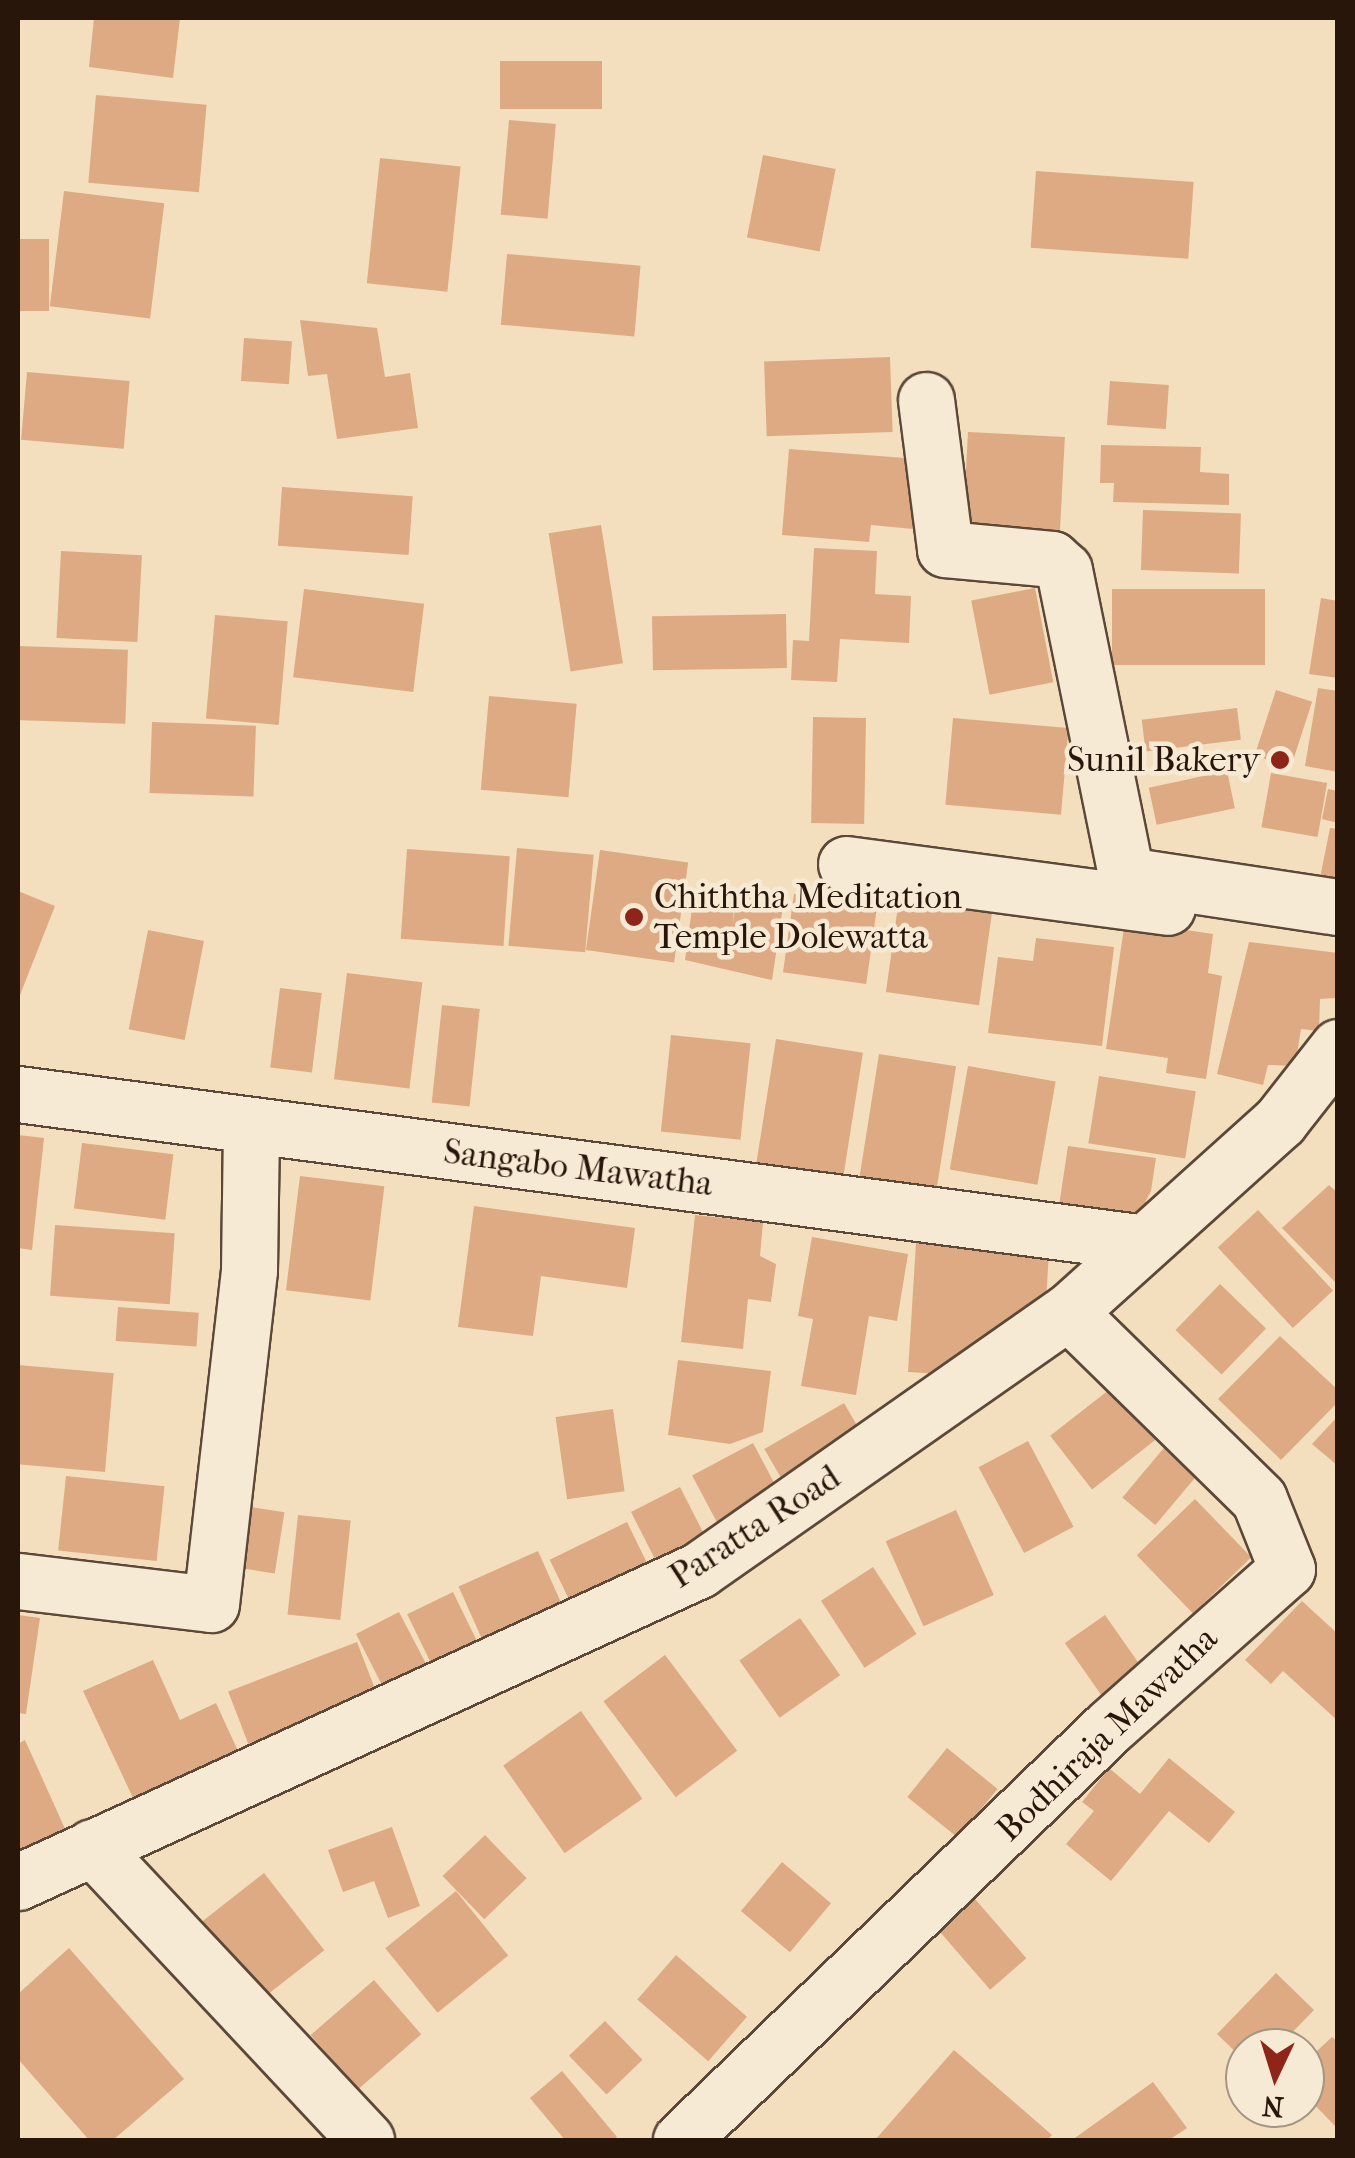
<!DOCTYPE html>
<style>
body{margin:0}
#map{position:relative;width:1355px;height:2158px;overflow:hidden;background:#f3dfbd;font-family:"IM FELL French Canon",serif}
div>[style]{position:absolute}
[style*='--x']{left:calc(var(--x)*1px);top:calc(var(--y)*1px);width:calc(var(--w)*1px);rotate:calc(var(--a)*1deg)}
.building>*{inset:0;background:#deaa83;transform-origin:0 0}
.roads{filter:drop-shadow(2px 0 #5b4838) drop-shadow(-2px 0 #5b4838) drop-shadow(0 2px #5b4838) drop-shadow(0 -2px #5b4838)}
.street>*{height:55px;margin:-27.5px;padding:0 27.5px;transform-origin:27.5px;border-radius:27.5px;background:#f7ead4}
.dots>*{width:28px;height:28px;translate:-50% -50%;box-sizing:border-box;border:5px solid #f7ead4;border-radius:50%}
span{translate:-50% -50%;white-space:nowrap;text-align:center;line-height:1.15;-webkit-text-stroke:9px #f7ead4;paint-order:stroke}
.poi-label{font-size:35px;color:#28160b}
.right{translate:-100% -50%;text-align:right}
.left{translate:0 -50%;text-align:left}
.street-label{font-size:35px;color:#28160b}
.frame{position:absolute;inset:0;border:20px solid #28160b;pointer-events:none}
.north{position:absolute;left:1225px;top:2028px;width:100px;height:100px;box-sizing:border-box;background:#f7ead4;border:2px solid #a49584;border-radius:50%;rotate:184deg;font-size:28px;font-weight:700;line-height:40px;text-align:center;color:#28160b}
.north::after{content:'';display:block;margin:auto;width:35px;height:45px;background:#8f2418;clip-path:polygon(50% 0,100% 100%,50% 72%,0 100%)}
</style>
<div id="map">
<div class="building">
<i style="clip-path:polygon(94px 18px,180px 18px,173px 78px,89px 67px)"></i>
<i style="left:602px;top:61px;width:48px;height:102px;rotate:90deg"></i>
<i style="left:96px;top:95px;width:111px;height:88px;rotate:5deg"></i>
<i style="left:509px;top:120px;width:47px;height:95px;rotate:5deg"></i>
<i style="left:763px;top:155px;width:74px;height:84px;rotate:11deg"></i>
<i style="left:380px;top:158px;width:81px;height:126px;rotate:6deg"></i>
<i style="left:1036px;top:171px;width:158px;height:77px;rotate:4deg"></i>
<i style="left:64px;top:191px;width:101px;height:116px;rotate:7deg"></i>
<i style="left:18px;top:239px;width:31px;height:72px"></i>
<i style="left:507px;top:254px;width:134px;height:71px;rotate:5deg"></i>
<i style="clip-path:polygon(300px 320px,377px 328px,385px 377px,410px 373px,418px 428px,337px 439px,327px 374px,308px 376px)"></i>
<i style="left:244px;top:338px;width:48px;height:43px;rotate:4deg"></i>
<i style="left:890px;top:357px;width:75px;height:126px;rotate:88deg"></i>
<i style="left:27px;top:372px;width:103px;height:68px;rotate:5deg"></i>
<i style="left:1110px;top:381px;width:59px;height:44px;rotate:4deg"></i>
<i style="left:968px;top:432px;width:97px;height:99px;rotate:3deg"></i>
<i style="clip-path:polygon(1101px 445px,1201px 447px,1200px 472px,1229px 474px,1229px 505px,1113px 502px,1114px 483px,1100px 483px)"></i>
<i style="clip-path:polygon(789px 449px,918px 459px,913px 529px,871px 525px,869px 542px,782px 535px)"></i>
<i style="left:282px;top:487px;width:131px;height:59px;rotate:4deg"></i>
<i style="left:1143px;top:510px;width:98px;height:60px;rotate:2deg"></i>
<i style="left:601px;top:525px;width:140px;height:53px;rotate:81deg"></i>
<i style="clip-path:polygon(814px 548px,877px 551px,875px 594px,911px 596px,909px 643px,840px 639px,837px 682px,791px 680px,793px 640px,809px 641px)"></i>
<i style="left:61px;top:551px;width:81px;height:87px;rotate:3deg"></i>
<i style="left:1035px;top:588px;width:96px;height:65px;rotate:79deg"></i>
<i style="left:304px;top:589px;width:121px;height:89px;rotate:7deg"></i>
<i style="left:1112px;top:589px;width:153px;height:76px"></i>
<i style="clip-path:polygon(1321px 598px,1338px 601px,1338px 678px,1309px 674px)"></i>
<i style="left:786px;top:614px;width:54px;height:134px;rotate:89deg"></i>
<i style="left:215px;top:615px;width:73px;height:104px;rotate:5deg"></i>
<i style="left:18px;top:646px;width:110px;height:74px;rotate:2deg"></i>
<i style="clip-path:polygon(1318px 688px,1338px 691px,1338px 772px,1305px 766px)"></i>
<i style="left:1276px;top:690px;width:38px;height:69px;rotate:18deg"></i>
<i style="left:489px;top:696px;width:88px;height:94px;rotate:5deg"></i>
<i style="left:1237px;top:708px;width:32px;height:96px;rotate:83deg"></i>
<i style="left:813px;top:717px;width:53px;height:106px;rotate:1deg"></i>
<i style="left:953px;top:718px;width:116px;height:87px;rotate:5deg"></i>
<i style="left:152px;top:722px;width:104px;height:71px;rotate:2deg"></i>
<i style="left:1227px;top:771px;width:38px;height:80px;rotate:78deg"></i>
<i style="left:1271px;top:773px;width:57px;height:55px;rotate:10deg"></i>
<i style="clip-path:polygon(1328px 789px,1338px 791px,1338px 823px,1322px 819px)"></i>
<i style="clip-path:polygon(1330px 828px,1338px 829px,1338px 892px,1318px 888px)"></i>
<i style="left:517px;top:848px;width:77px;height:98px;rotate:5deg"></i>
<i style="left:407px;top:849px;width:103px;height:90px;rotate:4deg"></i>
<i style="left:600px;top:850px;width:89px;height:101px;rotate:8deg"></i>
<i style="clip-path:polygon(18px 891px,55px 906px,18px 1000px)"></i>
<i style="clip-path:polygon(737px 893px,784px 900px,772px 980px,685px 960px,693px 901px,734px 906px,733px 924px)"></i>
<i style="left:794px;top:894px;width:84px;height:79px;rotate:8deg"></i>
<i style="left:899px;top:899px;width:94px;height:94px;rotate:8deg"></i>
<i style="clip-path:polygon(1125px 921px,1213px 934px,1208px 973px,1222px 976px,1206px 1079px,1166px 1073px,1168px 1058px,1106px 1049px)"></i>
<i style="left:148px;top:930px;width:57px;height:101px;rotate:11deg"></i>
<i style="clip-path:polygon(1036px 938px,1114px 947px,1102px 1046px,988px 1033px,998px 957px,1033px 961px)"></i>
<i style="clip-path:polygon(1249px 942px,1338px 953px,1335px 998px,1320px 999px,1319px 1031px,1301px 1029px,1295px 1066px,1268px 1065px,1263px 1085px,1217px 1074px)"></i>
<i style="left:347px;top:973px;width:76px;height:107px;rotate:7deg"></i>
<i style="left:280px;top:988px;width:42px;height:80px;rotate:7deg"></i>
<i style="left:442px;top:1005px;width:38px;height:98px;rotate:6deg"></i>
<i style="left:671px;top:1035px;width:80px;height:97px;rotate:6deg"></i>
<i style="left:776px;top:1039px;width:88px;height:126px;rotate:9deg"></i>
<i style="left:879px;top:1054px;width:78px;height:127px;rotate:9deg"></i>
<i style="left:968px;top:1066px;width:89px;height:105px;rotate:10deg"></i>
<i style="left:1099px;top:1076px;width:98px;height:68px;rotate:9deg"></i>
<i style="clip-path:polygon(18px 1135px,44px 1138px,32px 1250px,18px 1248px)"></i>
<i style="left:82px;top:1143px;width:92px;height:66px;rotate:7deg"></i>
<i style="clip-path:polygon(1068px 1146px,1156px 1158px,1151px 1191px,1131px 1230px,1057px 1219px)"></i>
<i style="left:300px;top:1176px;width:85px;height:115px;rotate:7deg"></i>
<i style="clip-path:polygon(1329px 1185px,1338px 1193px,1338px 1285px,1282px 1228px)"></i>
<i style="clip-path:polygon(474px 1206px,635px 1228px,627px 1288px,541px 1276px,533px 1336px,458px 1327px)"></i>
<i style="left:1258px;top:1210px;width:110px;height:55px;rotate:47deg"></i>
<i style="clip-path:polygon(695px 1215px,763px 1222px,760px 1256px,776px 1264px,771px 1302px,748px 1299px,743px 1349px,681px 1342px)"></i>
<i style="left:55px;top:1225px;width:120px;height:71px;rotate:4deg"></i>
<i style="clip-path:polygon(812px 1237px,908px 1254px,897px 1321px,869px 1316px,856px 1395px,801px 1386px,813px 1319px,798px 1316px)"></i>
<i style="clip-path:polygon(916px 1243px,1049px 1251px,1046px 1302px,958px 1375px,908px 1372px)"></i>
<i style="left:1220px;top:1284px;width:64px;height:64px;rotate:44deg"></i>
<i style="left:118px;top:1307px;width:81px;height:34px;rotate:4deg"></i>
<i style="clip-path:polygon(1280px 1336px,1338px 1390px,1338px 1402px,1281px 1460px,1218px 1399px)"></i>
<i style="clip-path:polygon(678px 1360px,771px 1371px,763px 1432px,730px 1444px,668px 1435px)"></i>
<i style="left:18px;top:1365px;width:96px;height:99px;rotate:5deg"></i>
<i style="left:1114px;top:1386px;width:68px;height:81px;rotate:52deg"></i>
<i style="left:844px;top:1403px;width:50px;height:92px;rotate:60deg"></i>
<i style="left:613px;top:1409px;width:83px;height:58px;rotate:82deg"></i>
<i style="clip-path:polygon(1338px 1416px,1338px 1466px,1312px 1444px)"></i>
<i style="left:1028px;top:1441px;width:97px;height:56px;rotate:62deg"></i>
<i style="left:753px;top:1443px;width:64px;height:69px;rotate:62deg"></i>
<i style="left:1168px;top:1443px;width:43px;height:71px;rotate:40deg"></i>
<i style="left:66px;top:1476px;width:99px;height:75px;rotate:6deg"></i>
<i style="left:680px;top:1487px;width:53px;height:55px;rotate:63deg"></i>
<i style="left:1195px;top:1499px;width:81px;height:81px;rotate:46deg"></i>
<i style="left:238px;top:1505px;width:47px;height:62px;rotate:9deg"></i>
<i style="left:956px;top:1510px;width:93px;height:77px;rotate:66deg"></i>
<i style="left:298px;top:1515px;width:53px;height:100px;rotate:6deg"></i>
<i style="left:627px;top:1522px;width:62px;height:86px;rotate:64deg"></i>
<i style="left:538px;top:1551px;width:71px;height:87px;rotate:66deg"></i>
<i style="left:873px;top:1567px;width:80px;height:62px;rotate:57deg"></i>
<i style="left:453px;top:1592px;width:71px;height:51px;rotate:64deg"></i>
<i style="clip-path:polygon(1302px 1601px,1338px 1634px,1338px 1721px,1283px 1671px,1271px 1684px,1245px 1660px)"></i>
<i style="clip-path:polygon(399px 1612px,435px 1681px,383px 1687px,356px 1634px)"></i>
<i style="clip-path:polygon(18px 1615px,40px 1618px,26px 1714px,18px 1713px)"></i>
<i style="left:1105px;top:1615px;width:64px;height:49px;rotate:55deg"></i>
<i style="left:800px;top:1618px;width:70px;height:74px;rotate:55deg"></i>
<i style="left:357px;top:1642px;width:62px;height:138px;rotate:69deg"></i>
<i style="left:665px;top:1655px;width:120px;height:77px;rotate:53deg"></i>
<i style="clip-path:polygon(153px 1660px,180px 1720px,216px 1703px,238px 1751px,133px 1798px,83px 1691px)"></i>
<i style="left:581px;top:1711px;width:107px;height:95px;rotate:55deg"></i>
<i style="clip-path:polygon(25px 1740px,66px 1831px,18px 1852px,18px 1744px)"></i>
<i style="left:947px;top:1748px;width:65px;height:63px;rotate:39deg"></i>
<i style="clip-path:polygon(1169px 1758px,1235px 1812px,1209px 1843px,1169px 1811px,1111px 1881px,1066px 1844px,1094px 1811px,1082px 1802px,1109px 1768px,1140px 1794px)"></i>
<i style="clip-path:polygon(392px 1827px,420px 1906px,388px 1918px,374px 1881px,343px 1892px,328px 1850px)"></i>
<i style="left:485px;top:1835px;width:60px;height:59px;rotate:46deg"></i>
<i style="left:782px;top:1862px;width:64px;height:64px;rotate:40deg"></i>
<i style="left:264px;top:1873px;width:98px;height:79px;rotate:52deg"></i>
<i style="left:456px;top:1891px;width:83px;height:91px;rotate:51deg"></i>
<i style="left:968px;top:1891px;width:89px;height:48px;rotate:49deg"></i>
<i style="clip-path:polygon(69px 1948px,184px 2079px,113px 2140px,89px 2140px,18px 2059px,18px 1994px)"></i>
<i style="left:676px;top:1955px;width:94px;height:59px;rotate:41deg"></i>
<i style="clip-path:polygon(1276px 1973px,1314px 2010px,1277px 2048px,1245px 2048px,1245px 2061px,1217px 2034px)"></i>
<i style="left:374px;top:1980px;width:72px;height:84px;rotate:49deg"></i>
<i style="left:605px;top:2021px;width:54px;height:50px;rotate:46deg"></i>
<i style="clip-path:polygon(1332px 2037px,1338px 2042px,1338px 2129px,1305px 2095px,1305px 2062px)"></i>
<i style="clip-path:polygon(954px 2050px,1052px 2135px,1047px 2140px,875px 2140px)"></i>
<i style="clip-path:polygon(562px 2071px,617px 2137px,613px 2140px,565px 2140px,530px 2098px)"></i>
<i style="clip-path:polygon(1153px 2082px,1187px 2128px,1169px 2140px,1072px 2140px)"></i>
</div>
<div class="roads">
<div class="street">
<i style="--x:926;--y:400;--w:150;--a:82.7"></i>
<i style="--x:945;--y:549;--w:107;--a:5.3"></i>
<i style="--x:1052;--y:559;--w:16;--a:43"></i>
<i style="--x:1064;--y:570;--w:311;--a:78.5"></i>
<i style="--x:1126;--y:875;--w:214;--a:8.6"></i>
<i style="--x:846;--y:864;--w:324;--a:7.6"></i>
<i style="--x:18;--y:1094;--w:1130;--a:7.53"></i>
<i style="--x:18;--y:1581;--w:194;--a:6.8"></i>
<i style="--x:211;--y:1604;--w:336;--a:-83.5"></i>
<i style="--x:249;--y:1270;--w:145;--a:-89.2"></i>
<i style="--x:92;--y:1847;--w:401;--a:46.9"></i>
<i style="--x:18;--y:1882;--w:749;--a:-24.61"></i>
<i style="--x:699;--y:1570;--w:450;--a:-35"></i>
<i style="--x:1068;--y:1312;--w:285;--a:-42"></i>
<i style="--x:1280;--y:1121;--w:94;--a:-51.9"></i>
<i style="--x:681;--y:2140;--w:595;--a:-43.98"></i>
<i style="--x:1109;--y:1727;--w:238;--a:-41.6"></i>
<i style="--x:1287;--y:1569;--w:75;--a:-111.8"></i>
<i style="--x:1259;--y:1499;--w:267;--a:-135.6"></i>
</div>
</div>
<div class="dots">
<i style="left:1280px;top:760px;background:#8f2418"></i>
<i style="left:634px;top:917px;background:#8f2418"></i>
</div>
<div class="poi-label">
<span class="right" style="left:1260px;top:760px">Sunil Bakery</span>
<span class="left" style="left:654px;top:917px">Chiththa Meditation<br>Temple Dolewatta</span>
</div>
<div class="street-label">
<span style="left:578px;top:1168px;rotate:7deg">Sangabo Mawatha</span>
<span style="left:755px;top:1527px;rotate:-33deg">Paratta Road</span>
<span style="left:1107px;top:1734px;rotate:-44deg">Bodhiraja Mawatha</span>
</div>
<div class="frame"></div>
<div class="north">N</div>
</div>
